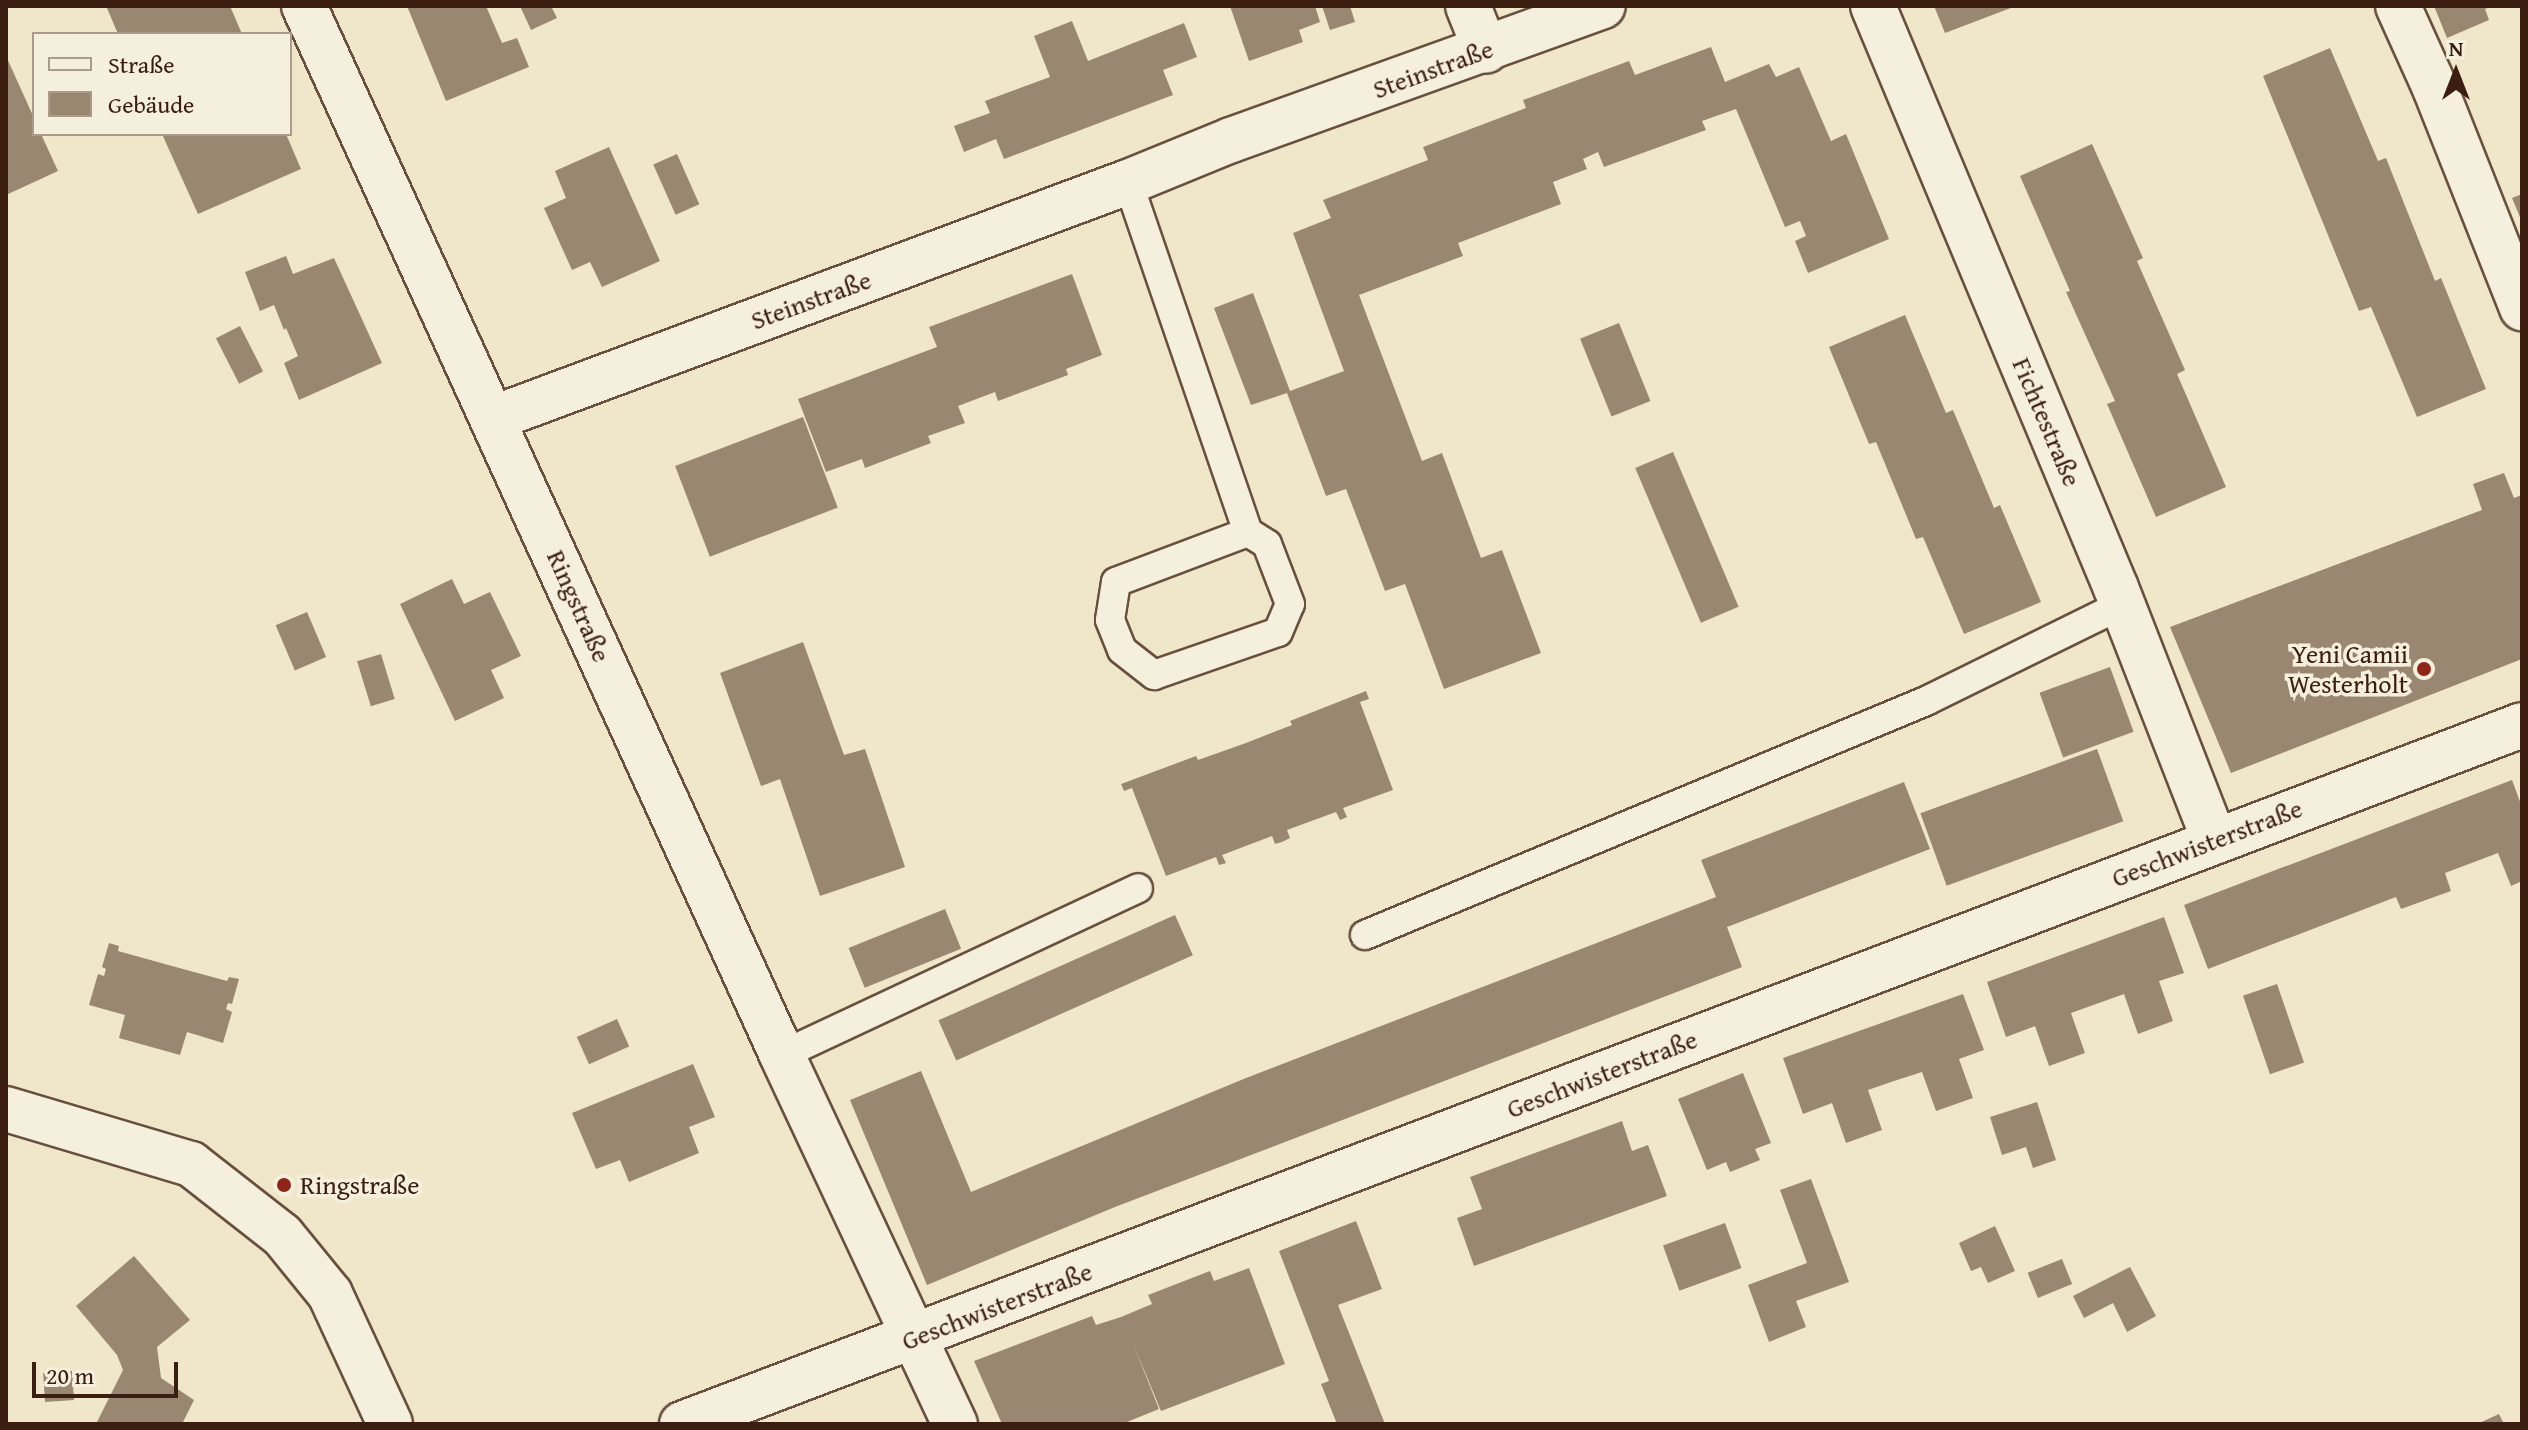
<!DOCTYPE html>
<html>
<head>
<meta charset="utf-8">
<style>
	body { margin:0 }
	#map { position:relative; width:2528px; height:1430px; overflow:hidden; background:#f0e7ca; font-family:"Gentium Book Plus",serif }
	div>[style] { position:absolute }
	.building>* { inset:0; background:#9a8771; transform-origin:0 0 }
	.roads { filter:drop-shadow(2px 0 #69503e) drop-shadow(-2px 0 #69503e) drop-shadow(0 2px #69503e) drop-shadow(0 -2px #69503e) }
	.lane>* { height:28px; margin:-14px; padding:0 14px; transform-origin:14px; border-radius:14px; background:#f5efdd }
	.street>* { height:44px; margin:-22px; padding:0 22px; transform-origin:22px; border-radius:22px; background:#f5efdd }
	.dots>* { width:22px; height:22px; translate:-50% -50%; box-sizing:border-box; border:4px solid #f5efdd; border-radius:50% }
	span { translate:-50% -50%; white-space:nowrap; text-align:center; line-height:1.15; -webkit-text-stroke:7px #f5efdd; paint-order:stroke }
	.street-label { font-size:26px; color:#3c1e10 }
	.poi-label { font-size:26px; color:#3c1e10 }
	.right { translate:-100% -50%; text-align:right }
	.left { translate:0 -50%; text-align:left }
	.frame { position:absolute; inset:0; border:8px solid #3c1e10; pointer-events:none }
	.legend { position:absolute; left:32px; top:32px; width:260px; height:104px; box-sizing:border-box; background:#f5efdd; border:2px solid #ab9b8b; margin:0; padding:10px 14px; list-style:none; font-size:24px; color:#3c1e10 }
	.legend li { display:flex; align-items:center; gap:16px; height:40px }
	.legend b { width:40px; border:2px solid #ab9b8b }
	.north { position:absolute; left:2416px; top:32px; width:80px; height:80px; -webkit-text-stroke:6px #f5efdd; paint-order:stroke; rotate:0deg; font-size:22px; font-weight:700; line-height:32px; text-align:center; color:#3c1e10 }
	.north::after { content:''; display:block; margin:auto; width:28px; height:36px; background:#3c1e10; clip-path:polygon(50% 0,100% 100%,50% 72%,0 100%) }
	.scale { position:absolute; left:32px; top:1362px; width:146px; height:36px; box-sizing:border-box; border:4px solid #3c1e10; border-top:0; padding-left:10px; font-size:24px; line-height:28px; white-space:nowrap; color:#3c1e10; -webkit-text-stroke:6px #f5efdd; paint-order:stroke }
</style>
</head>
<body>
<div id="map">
	<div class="building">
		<div style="clip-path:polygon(113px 6px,230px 6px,242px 34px,118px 34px,107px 8px)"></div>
		<div style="clip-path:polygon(407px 6px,486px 6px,502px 43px,517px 38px,529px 67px,446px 101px)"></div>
		<div style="clip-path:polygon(520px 6px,551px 6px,557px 18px,531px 30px)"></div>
		<div style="clip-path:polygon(1230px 6px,1315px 6px,1320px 22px,1299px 30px,1303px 42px,1249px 61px)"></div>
		<div style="clip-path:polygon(1322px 6px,1350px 6px,1355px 22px,1330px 30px)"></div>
		<div style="clip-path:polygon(1934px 6px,2016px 6px,1945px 33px)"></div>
		<div style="clip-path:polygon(2434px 6px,2493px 6px,2485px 9px,2489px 20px,2447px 38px)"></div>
		<div style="clip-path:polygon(1072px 21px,1088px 61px,1184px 23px,1197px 57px,1163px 70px,1173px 95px,1004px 159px,996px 139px,964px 152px,954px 126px,990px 113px,985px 101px,1050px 77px,1034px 36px)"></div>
		<div style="clip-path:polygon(1711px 47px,1725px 82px,1769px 64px,1776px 77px,1799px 67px,1831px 141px,1846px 134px,1889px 239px,1808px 273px,1795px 241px,1806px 236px,1800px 221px,1785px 227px,1736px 109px,1702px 121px,1706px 130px,1604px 167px,1598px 152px,1583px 159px,1587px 169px,1553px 182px,1561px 204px,1458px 243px,1463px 256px,1359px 295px,1422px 461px,1442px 453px,1481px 558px,1502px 550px,1541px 653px,1444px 689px,1405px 584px,1385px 591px,1346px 489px,1326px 496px,1287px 393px,1251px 405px,1214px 308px,1253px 293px,1290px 391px,1344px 371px,1293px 233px,1331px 218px,1323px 200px,1428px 160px,1423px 147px,1526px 108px,1523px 100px,1629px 61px,1635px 75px)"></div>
		<div style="clip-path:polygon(2330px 48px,2378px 161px,2386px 158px,2435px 281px,2441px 278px,2486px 389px,2417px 417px,2371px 307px,2359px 311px,2263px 76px)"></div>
		<div style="clip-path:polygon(6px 56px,34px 118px,34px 134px,41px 134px,58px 171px,6px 195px)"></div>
		<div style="clip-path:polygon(162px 134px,286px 134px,301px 169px,198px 214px)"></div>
		<div style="clip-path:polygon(2092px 144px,2143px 258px,2137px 261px,2185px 370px,2177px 374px,2226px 487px,2156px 517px,2107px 404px,2115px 401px,2066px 292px,2070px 291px,2020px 176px)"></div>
		<div style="clip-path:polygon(609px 147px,660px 261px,602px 287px,590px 262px,572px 270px,544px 208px,566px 198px,555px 171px)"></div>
		<div style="left:677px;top:154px;width:55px;height:26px;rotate:66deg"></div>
		<div style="clip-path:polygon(2522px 194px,2522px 222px,2512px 198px)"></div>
		<div style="clip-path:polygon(286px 256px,293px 274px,334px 258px,382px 363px,299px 400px,284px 363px,298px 356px,286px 328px,284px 330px,274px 305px,260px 311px,245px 272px)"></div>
		<div style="clip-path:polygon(1072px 274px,1102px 355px,1066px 369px,1068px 375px,998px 401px,995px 392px,958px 406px,965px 423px,928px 436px,931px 443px,865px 468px,862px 459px,826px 472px,798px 399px,937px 347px,929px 327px)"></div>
		<div style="clip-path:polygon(1905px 315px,1946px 413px,1953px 410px,1994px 508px,2000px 505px,2041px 602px,1964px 634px,1923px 537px,1916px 539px,1876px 442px,1869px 444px,1829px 347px)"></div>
		<div style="left:1619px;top:323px;width:84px;height:42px;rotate:68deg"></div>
		<div style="left:240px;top:326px;width:51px;height:27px;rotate:63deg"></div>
		<div style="left:803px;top:417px;width:97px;height:137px;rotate:69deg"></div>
		<div style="left:1673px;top:452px;width:168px;height:41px;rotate:67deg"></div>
		<div style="clip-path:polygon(2504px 473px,2514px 498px,2522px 495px,2522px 659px,2231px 773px,2170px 627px,2482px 510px,2473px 484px)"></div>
		<div style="clip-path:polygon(452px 579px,464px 604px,490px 592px,521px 656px,491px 670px,504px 698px,455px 721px,400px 604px)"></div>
		<div style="left:307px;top:612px;width:49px;height:34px;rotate:67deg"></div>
		<div style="clip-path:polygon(803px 642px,844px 755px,865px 749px,905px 867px,820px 896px,780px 779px,761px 786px,720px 673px)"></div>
		<div style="left:381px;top:654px;width:47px;height:25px;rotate:73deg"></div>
		<div style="left:2110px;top:667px;width:69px;height:75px;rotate:70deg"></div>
		<div style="clip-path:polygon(1366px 691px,1369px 699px,1360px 702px,1393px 790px,1343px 808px,1347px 817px,1340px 820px,1336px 812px,1287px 830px,1290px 838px,1282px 842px,1275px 844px,1272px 836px,1222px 855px,1226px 863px,1219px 865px,1216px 857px,1166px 876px,1132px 788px,1124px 791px,1121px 784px,1196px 756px,1198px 760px,1246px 743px,1292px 725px,1290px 721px)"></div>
		<div style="left:2097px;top:749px;width:77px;height:188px;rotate:70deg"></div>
		<div style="clip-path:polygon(2512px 780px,2522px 807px,2522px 881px,2511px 886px,2498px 853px,2445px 873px,2451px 891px,2401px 909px,2396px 897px,2208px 969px,2184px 905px)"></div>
		<div style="clip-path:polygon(1904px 782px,1930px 849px,1727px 927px,1742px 967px,1115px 1207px,927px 1285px,850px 1100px,921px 1071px,971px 1192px,1246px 1078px,1716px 897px,1701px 860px)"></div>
		<div style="left:945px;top:909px;width:43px;height:104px;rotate:68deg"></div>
		<div style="left:1175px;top:915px;width:44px;height:259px;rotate:66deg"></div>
		<div style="clip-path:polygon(2164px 917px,2184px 973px,2159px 981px,2173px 1021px,2138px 1034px,2124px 994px,2071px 1013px,2085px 1053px,2049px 1066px,2035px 1026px,2006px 1037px,1987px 982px)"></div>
		<div style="clip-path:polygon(109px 943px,119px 946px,118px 951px,172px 966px,227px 981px,229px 977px,239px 979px,232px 1004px,228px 1003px,226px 1009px,232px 1012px,223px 1043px,187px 1032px,180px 1055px,119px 1038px,125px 1015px,89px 1005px,98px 974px,104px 976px,106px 969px,102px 967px)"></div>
		<div style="left:2277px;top:984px;width:83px;height:36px;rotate:71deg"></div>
		<div style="clip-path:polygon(1963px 994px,1984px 1050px,1959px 1059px,1973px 1098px,1936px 1111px,1922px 1072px,1894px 1081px,1868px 1090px,1882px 1130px,1846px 1143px,1832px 1103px,1803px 1114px,1783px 1058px)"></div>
		<div style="left:617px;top:1019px;width:30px;height:44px;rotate:66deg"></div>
		<div style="clip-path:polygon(693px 1064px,715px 1117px,689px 1127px,699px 1153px,629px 1182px,620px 1160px,596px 1169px,572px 1113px)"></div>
		<div style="clip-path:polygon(1743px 1073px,1771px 1143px,1755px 1149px,1760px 1160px,1730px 1172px,1726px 1162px,1707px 1170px,1678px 1099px)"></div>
		<div style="clip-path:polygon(2037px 1102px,2056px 1160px,2033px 1168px,2026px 1147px,2002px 1155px,1990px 1117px)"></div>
		<div style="clip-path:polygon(1622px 1121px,1632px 1151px,1648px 1145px,1667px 1196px,1474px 1266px,1457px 1218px,1482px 1209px,1470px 1177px)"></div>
		<div style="clip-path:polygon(1811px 1179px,1849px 1282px,1796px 1301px,1806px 1327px,1769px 1342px,1748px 1285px,1807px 1263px,1780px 1190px)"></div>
		<div style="clip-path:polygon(1356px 1221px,1382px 1289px,1338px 1305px,1385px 1424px,1337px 1424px,1321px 1384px,1329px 1381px,1279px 1251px)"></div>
		<div style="left:1725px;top:1223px;width:48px;height:66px;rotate:70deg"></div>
		<div style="clip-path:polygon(1995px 1226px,2015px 1271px,1988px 1283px,1981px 1267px,1971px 1271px,1959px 1243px)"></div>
		<div style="clip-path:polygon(134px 1256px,190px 1320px,157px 1347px,161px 1378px,194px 1400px,182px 1424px,96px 1424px,123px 1370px,117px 1355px,76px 1306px)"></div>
		<div style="left:2062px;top:1259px;width:27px;height:37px;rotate:68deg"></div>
		<div style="clip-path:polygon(2130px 1267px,2156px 1316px,2127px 1332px,2113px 1303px,2084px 1318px,2073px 1296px)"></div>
		<div style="clip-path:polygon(1249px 1268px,1285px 1364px,1161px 1411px,1132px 1341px,1159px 1409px,1122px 1424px,1002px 1424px,974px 1361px,1092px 1316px,1096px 1325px,1121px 1317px,1152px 1304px,1148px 1295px,1210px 1271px,1214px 1281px)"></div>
		<div style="left:72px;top:1371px;width:29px;height:29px;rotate:86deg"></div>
		<div style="clip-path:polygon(2499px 1414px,2504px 1424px,2477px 1424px)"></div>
	</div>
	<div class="roads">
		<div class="lane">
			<div style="left:1128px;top:182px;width:370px;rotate:71.1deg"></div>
			<div style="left:1248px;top:532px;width:141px;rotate:159.3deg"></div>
			<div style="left:1116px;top:582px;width:38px;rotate:99deg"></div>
			<div style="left:1110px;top:620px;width:32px;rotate:68deg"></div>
			<div style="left:1122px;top:650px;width:41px;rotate:38deg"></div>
			<div style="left:1154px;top:675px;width:131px;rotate:-19.1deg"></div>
			<div style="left:1278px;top:632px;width:30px;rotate:-67deg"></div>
			<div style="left:1290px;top:604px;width:64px;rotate:-111deg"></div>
			<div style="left:1267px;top:544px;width:22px;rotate:-148deg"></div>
			<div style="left:1365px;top:935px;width:608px;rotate:-22.64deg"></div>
			<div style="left:1926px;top:701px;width:220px;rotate:-26.2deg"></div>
			<div style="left:782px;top:1055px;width:393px;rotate:-25.1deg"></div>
		</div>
		<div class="street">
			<div style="left:304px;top:6px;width:1153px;rotate:65.5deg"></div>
			<div style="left:782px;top:1055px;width:408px;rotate:64.9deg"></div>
			<div style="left:1468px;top:6px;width:48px;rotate:68.2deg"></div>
			<div style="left:1873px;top:6px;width:631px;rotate:67.34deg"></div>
			<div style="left:2116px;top:588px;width:270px;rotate:68.7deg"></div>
			<div style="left:2398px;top:6px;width:90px;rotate:65.7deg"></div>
			<div style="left:2435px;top:88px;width:237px;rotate:68.4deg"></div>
			<div style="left:494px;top:418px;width:676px;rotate:-20.42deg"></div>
			<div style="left:1128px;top:182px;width:111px;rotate:-22.2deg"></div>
			<div style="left:1231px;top:140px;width:395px;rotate:-19.8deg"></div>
			<div style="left:6px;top:1109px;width:193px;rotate:16.6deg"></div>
			<div style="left:191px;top:1164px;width:115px;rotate:38deg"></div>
			<div style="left:282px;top:1235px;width:76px;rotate:50.9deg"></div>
			<div style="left:330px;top:1294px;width:143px;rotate:65.2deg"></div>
			<div style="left:682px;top:1424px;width:1968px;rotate:-20.8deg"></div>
		</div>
	</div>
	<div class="dots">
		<div style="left:2424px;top:669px;background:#8f2418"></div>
		<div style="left:284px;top:1185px;background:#8f2418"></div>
	</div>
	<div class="street-label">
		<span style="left:1433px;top:69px;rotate:-20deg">Steinstraße</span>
		<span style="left:811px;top:300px;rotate:-20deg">Steinstraße</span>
		<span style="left:2047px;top:422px;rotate:67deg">Fichtestraße</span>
		<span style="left:579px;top:606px;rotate:66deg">Ringstraße</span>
		<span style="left:2207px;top:843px;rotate:-21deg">Geschwisterstraße</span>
		<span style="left:1602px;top:1074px;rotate:-21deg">Geschwisterstraße</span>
		<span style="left:997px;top:1306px;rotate:-21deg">Geschwisterstraße</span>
	</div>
	<div class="poi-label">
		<span class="right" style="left:2408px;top:669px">Yeni Camii<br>Westerholt</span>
		<span class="left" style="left:300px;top:1185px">Ringstraße</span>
	</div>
	<div class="frame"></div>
	<ul class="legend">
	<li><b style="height:10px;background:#f5efdd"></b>Straße</li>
	<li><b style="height:22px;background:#9a8771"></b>Gebäude</li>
	</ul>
	<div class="north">N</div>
	<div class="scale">20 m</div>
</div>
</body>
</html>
